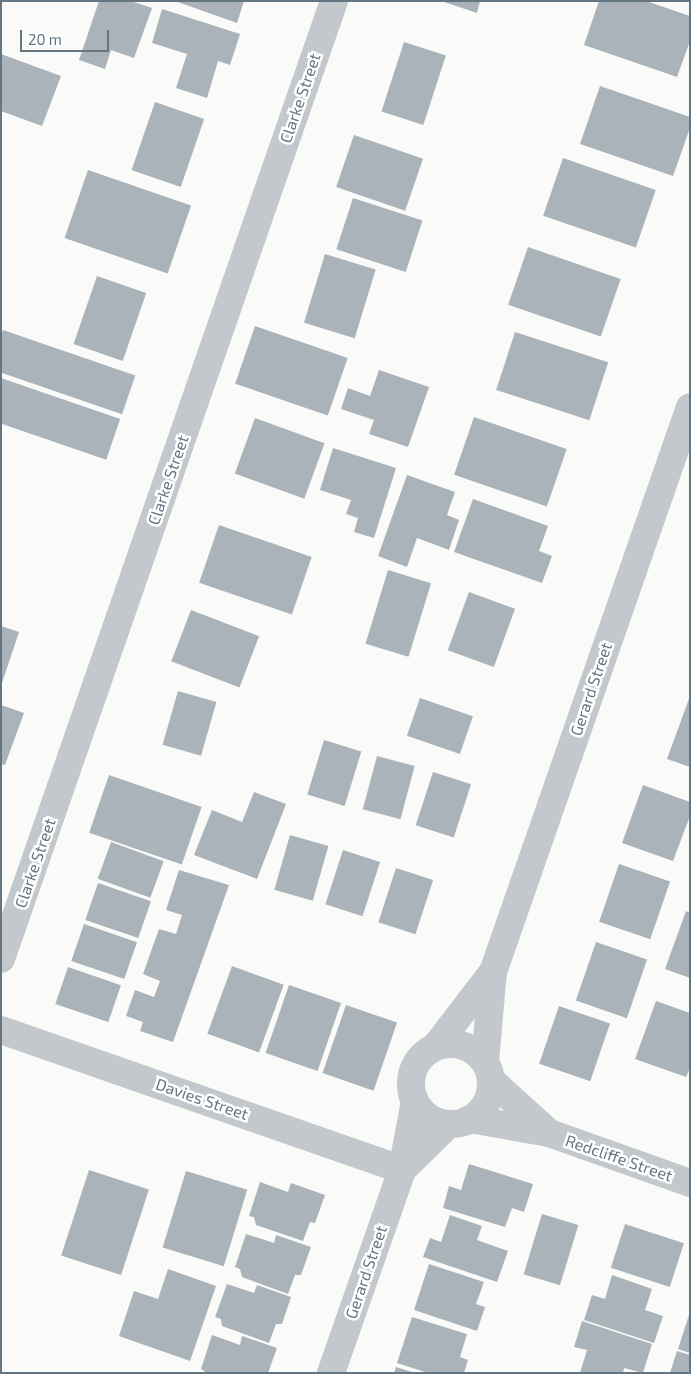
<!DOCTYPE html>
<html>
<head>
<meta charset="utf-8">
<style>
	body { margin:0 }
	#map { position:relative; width:691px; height:1374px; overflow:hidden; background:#fafaf8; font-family:"Exo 2",sans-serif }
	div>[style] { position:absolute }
	.building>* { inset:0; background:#aab3b9; transform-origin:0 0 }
	.minor>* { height:28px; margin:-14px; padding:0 14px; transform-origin:14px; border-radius:14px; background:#c3c8cc }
	.minor>.ring { margin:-14px; padding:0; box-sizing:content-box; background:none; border:28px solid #c3c8cc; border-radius:50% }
	span { translate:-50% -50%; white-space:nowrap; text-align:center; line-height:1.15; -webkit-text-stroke:5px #fff; paint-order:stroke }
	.street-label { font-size:16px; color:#657683 }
	.frame { position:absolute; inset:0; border:2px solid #657683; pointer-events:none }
	.scale { position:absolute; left:20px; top:30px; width:89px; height:22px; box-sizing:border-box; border:2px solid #657683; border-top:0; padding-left:6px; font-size:15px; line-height:18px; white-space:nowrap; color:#657683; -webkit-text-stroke:4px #fff; paint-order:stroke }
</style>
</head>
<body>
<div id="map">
	<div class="building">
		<div style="clip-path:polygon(99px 1px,131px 1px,152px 8px,134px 58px,111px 50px,105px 69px,79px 60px)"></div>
		<div style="clip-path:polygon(175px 1px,244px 1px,237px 23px)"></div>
		<div style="clip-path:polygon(441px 1px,480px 1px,477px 13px)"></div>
		<div style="clip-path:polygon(599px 1px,646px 1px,690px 16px,690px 41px,677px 77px,584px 45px)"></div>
		<div style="clip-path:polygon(162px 9px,240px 34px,230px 65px,218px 61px,207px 98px,176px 88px,187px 54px,152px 43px)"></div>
		<div style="left:404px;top:42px;width:44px;height:73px;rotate:18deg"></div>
		<div style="clip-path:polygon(1px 54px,61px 76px,42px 126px,1px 111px)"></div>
		<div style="clip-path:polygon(600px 86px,690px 117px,690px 128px,673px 176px,580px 144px)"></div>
		<div style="left:155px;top:102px;width:52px;height:72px;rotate:19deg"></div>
		<div style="left:354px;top:135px;width:73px;height:55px;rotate:19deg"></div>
		<div style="left:563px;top:158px;width:98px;height:61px;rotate:19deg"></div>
		<div style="left:88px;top:170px;width:109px;height:72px;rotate:19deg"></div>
		<div style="left:353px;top:198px;width:73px;height:54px;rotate:18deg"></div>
		<div style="left:528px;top:247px;width:98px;height:61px;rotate:19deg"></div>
		<div style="left:325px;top:254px;width:53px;height:72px;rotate:17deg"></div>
		<div style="left:97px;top:276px;width:52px;height:72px;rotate:19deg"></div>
		<div style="left:255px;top:326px;width:98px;height:61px;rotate:19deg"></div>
		<div style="left:3px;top:330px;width:140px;height:41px;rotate:19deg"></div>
		<div style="left:515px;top:332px;width:98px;height:61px;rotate:18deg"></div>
		<div style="clip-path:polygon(379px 370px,429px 387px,408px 447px,369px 434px,374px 420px,341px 409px,348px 388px,370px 396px)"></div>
		<div style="left:1px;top:378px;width:126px;height:43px;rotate:19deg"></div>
		<div style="left:474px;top:417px;width:98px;height:61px;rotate:19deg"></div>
		<div style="left:255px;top:418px;width:74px;height:59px;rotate:20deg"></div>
		<div style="clip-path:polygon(333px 448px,396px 468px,374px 538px,354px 532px,358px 518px,346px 514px,351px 500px,320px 490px)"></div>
		<div style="clip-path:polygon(407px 475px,455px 492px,447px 515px,459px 520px,449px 550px,417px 538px,407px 567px,378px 556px)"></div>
		<div style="clip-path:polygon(473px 499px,548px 526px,539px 551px,552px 556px,542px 583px,454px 552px)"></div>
		<div style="left:219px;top:525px;width:98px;height:61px;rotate:19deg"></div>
		<div style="left:388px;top:570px;width:45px;height:77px;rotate:17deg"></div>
		<div style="left:469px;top:592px;width:49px;height:62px;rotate:20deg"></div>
		<div style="left:191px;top:610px;width:73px;height:55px;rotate:21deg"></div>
		<div style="clip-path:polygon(1px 626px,19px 632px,2px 683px,1px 683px)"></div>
		<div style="left:178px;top:691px;width:40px;height:56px;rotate:16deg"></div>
		<div style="clip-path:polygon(690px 696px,690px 767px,667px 759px)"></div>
		<div style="left:420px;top:698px;width:56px;height:40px;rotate:19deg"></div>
		<div style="clip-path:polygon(1px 705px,24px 713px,5px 765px,1px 764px)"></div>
		<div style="left:324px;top:740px;width:39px;height:57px;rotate:17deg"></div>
		<div style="left:377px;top:756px;width:39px;height:55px;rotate:15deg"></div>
		<div style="left:433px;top:772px;width:40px;height:56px;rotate:18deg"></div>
		<div style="left:109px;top:775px;width:98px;height:61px;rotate:19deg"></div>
		<div style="clip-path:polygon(643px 785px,690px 802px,690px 816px,673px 861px,622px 843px)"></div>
		<div style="clip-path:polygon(254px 792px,286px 804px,257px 879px,194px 855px,212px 810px,242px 822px)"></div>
		<div style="left:290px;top:835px;width:40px;height:57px;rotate:16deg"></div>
		<div style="left:111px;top:842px;width:56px;height:39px;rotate:20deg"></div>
		<div style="left:343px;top:850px;width:39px;height:57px;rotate:18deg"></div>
		<div style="left:619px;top:864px;width:54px;height:61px;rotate:19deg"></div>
		<div style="left:396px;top:868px;width:39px;height:57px;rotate:18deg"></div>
		<div style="clip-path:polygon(179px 870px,229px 885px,173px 1042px,140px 1031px,143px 1022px,126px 1016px,135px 990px,154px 997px,160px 981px,143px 974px,159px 929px,176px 934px,182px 915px,166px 910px)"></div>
		<div style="left:98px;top:883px;width:56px;height:39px;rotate:19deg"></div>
		<div style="clip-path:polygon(686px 911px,690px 913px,690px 978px,665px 969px)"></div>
		<div style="left:84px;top:924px;width:56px;height:39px;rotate:19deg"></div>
		<div style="left:596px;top:942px;width:54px;height:62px;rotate:19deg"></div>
		<div style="left:232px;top:966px;width:55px;height:72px;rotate:20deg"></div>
		<div style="left:68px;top:967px;width:56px;height:39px;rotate:19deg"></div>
		<div style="left:289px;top:985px;width:55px;height:72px;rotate:19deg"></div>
		<div style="clip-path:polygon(656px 1001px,690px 1013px,690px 1068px,686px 1077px,635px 1059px)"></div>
		<div style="left:346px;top:1005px;width:54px;height:72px;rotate:19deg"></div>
		<div style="left:559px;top:1006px;width:54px;height:61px;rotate:19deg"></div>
		<div style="clip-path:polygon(469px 1164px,533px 1184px,524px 1212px,512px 1208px,505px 1227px,443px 1208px,449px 1186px,461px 1190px)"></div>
		<div style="left:89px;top:1170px;width:63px;height:90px;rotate:18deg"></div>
		<div style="left:186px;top:1171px;width:64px;height:80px;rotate:17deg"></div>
		<div style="clip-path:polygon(260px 1182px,288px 1192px,291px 1183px,325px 1195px,315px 1223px,310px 1222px,303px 1241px,256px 1225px,254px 1217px,249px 1216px)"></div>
		<div style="left:542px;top:1214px;width:38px;height:63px;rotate:17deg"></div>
		<div style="clip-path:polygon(450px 1215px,482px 1226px,477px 1240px,508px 1251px,497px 1282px,423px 1257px,430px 1238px,441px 1242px)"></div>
		<div style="left:625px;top:1224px;width:62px;height:46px;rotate:18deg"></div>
		<div style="clip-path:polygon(246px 1234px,274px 1243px,276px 1235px,311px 1247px,301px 1275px,295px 1275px,288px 1294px,242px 1277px,240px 1269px,235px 1267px)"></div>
		<div style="clip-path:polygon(429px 1264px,484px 1282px,476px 1304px,485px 1307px,477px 1331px,414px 1310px)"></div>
		<div style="clip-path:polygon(168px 1269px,216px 1286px,190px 1361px,119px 1336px,134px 1291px,158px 1299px)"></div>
		<div style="clip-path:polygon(612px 1275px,652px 1289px,645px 1310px,663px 1316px,654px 1343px,584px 1320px,592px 1295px,605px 1299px)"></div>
		<div style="clip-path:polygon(227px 1284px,254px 1293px,257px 1285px,291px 1297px,282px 1324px,276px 1324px,269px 1343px,222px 1326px,221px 1319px,215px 1317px)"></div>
		<div style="clip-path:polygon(689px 1315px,690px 1315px,690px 1353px,678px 1349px)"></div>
		<div style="clip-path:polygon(412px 1317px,467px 1334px,460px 1357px,468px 1360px,464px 1373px,428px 1373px,397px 1363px)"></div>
		<div style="clip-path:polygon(582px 1321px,652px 1344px,643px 1373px,624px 1368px,623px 1373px,580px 1373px,587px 1350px,574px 1347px)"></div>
		<div style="clip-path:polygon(212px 1335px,240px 1345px,242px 1336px,277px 1348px,268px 1373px,207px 1373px,201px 1369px)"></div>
		<div style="clip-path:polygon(677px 1351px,690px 1355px,690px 1373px,670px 1373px)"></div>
		<div style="clip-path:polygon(396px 1367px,412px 1372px,412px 1373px,394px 1373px)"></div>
	</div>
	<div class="minor">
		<div style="left:1px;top:959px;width:1014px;rotate:-70.83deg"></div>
		<div style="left:1px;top:1030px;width:425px;rotate:19.2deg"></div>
		<div class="ring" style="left:411px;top:1044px;width:52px;height:52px"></div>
		<div style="left:436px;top:1046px;width:92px;rotate:-52.5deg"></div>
		<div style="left:485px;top:1061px;width:89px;rotate:-84.9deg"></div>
		<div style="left:493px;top:972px;width:598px;rotate:-70.78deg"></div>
		<div style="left:492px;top:1081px;width:76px;rotate:42.3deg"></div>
		<div style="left:470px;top:1119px;width:80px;rotate:10deg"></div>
		<div style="left:549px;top:1133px;width:150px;rotate:19.5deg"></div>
		<div style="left:402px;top:1170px;width:66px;rotate:-44.4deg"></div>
		<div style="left:331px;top:1373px;width:215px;rotate:-70.7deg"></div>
		<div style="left:402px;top:1170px;width:70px;rotate:-79.3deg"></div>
	</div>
	<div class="street-label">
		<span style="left:300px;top:98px;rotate:-71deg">Clarke Street</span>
		<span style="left:168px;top:480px;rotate:-71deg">Clarke Street</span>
		<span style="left:591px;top:689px;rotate:-71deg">Gerard Street</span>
		<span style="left:35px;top:863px;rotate:-71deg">Clarke Street</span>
		<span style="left:202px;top:1099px;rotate:19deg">Davies Street</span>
		<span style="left:619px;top:1158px;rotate:19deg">Redcliffe Street</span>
		<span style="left:366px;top:1272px;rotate:-71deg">Gerard Street</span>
	</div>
	<div class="frame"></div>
	<div class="scale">20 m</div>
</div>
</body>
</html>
